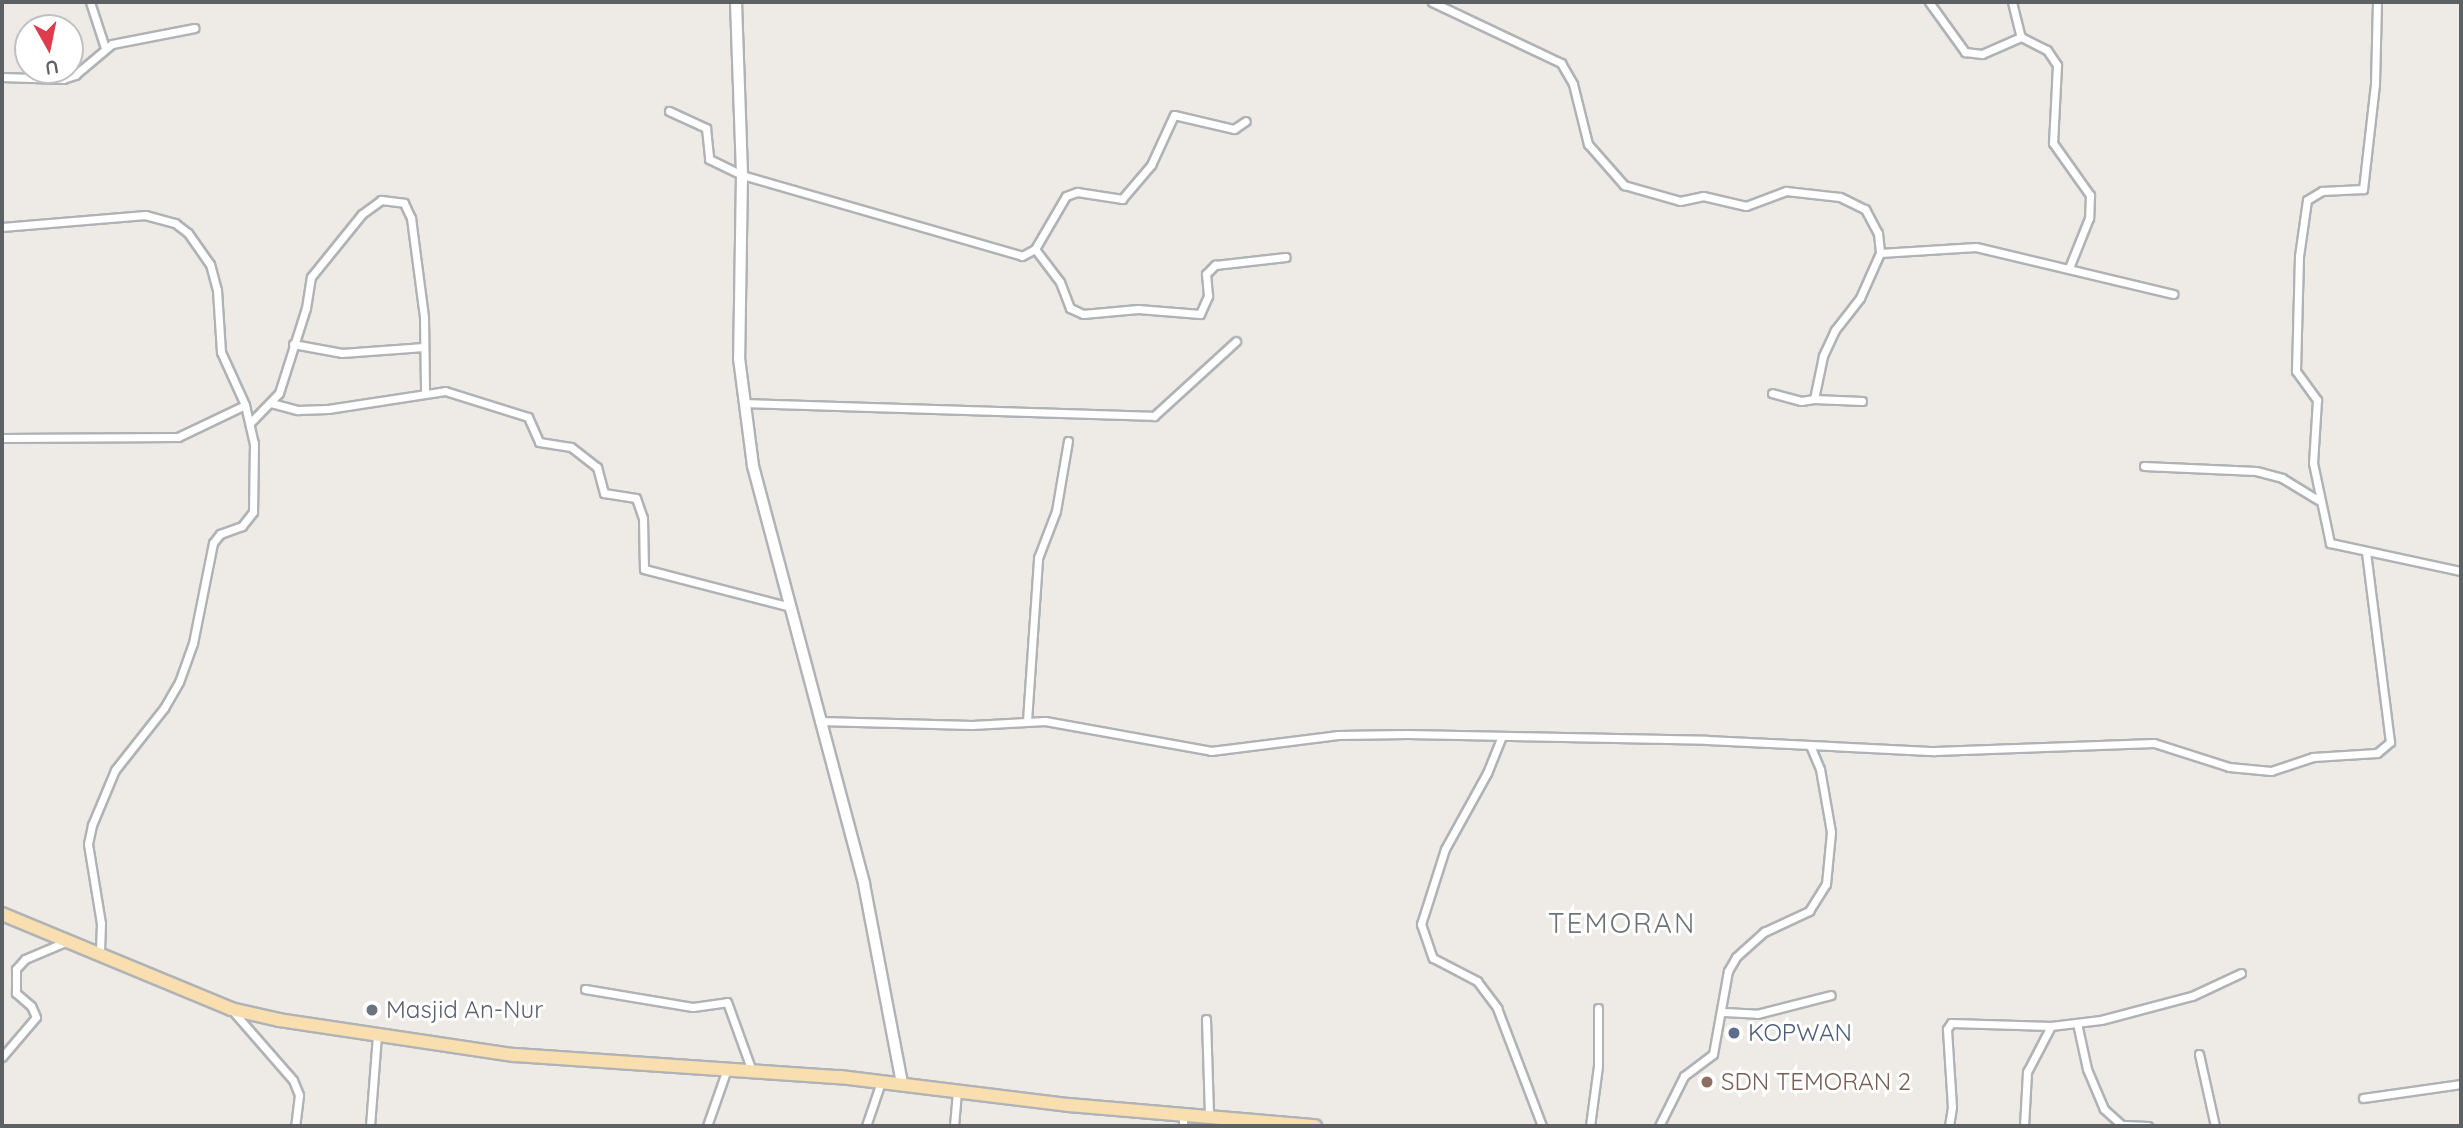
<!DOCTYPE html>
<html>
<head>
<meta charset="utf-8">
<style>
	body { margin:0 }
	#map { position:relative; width:2463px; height:1128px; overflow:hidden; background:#eeeae5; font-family:Quicksand,sans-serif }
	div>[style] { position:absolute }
	.roads { filter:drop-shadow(2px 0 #b0b3b6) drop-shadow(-2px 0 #b0b3b6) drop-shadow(0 2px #b0b3b6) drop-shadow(0 -2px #b0b3b6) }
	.minor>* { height:7px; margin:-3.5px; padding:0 3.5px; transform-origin:3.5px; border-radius:3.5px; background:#fff }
	.tertiary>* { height:10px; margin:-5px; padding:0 5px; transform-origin:5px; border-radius:5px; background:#fff }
	.primary>* { height:12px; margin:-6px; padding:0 6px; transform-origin:6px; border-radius:6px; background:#f9dfaf }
	.dots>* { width:19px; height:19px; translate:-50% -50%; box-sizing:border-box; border:4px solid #fff; border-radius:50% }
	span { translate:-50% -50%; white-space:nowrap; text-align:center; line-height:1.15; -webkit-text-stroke:6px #fff; paint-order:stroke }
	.worship-label { font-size:24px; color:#5b616d }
	.left { translate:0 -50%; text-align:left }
	.service-label { font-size:24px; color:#4e5e75 }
	.education-label { font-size:24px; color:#785e54 }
	.quarter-label { font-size:28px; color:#6e7476; letter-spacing:2px }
	.frame { position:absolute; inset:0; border:4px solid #5d6164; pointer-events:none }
	.north { position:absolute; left:14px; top:14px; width:70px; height:70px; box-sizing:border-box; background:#fff; border:2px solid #bec0c1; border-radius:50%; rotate:171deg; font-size:19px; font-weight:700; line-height:28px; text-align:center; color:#5d6164 }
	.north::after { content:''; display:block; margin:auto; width:24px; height:32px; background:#dd3c4e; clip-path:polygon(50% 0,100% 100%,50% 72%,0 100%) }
</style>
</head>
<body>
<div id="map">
	<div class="roads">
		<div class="minor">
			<div style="left:90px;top:2px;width:48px;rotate:71.9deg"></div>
			<div style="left:1432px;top:2px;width:143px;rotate:25.3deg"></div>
			<div style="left:1561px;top:63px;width:24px;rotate:60deg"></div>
			<div style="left:1573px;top:84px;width:62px;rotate:76deg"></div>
			<div style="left:1588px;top:144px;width:55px;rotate:48.7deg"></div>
			<div style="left:1624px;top:185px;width:58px;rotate:15.9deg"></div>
			<div style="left:1680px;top:201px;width:24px;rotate:-12deg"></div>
			<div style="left:1703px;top:196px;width:44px;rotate:13.1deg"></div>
			<div style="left:1746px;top:206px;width:43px;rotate:-20.6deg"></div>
			<div style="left:1786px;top:191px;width:54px;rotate:6.3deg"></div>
			<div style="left:1840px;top:197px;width:28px;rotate:26deg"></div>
			<div style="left:1865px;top:209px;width:27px;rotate:62deg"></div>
			<div style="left:1878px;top:233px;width:20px;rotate:84deg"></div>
			<div style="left:1880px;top:253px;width:49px;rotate:114deg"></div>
			<div style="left:1860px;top:298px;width:41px;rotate:128deg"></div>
			<div style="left:1835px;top:330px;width:29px;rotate:115deg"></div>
			<div style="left:1823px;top:356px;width:44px;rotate:101.8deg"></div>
			<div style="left:1814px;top:399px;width:13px;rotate:171deg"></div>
			<div style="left:1801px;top:401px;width:30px;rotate:-165deg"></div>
			<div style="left:1929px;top:2px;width:62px;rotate:54.2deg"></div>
			<div style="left:1965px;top:52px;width:17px;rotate:7deg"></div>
			<div style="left:1982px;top:54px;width:43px;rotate:-23.6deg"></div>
			<div style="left:2012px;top:2px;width:36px;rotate:76deg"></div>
			<div style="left:2021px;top:37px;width:29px;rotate:27deg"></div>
			<div style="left:2047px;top:50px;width:18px;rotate:56deg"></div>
			<div style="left:2057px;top:65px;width:78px;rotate:92.9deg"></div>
			<div style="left:2053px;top:143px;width:64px;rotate:54.6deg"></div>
			<div style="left:2090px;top:195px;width:23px;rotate:92deg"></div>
			<div style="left:2089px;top:218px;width:54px;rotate:111.8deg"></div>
			<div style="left:2377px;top:2px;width:82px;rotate:91.4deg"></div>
			<div style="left:2375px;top:84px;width:106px;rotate:96.5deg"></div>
			<div style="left:2363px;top:189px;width:41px;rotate:177.2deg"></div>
			<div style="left:2322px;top:191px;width:17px;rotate:149deg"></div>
			<div style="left:2307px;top:200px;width:57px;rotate:98.1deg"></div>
			<div style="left:2299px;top:256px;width:115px;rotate:91.5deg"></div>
			<div style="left:2296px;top:371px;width:36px;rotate:54deg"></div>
			<div style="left:2317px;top:400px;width:63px;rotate:93.6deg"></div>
			<div style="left:2313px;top:463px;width:82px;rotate:78deg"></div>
			<div style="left:2330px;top:543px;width:134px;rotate:12.1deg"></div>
			<div style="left:2px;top:77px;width:61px;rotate:1.9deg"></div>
			<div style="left:63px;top:79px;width:13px;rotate:-18deg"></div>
			<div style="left:75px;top:75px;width:48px;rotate:-40deg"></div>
			<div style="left:112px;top:44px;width:84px;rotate:-11deg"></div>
			<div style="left:669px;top:111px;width:41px;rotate:24.7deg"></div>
			<div style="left:706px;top:128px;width:31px;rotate:84deg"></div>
			<div style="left:709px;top:159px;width:37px;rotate:26deg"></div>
			<div style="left:742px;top:175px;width:291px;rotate:16.1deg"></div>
			<div style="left:1022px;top:256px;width:15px;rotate:-28deg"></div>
			<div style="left:1035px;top:249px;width:61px;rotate:-59.7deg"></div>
			<div style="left:1066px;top:196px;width:12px;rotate:-20deg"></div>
			<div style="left:1077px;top:192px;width:46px;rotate:8.8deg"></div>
			<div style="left:1122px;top:199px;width:45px;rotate:-49.5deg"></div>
			<div style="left:1151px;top:165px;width:55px;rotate:-65.3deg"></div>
			<div style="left:1174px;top:115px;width:62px;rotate:13.1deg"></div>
			<div style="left:1234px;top:129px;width:14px;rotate:-34deg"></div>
			<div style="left:2px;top:227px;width:144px;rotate:-4.8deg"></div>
			<div style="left:145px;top:215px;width:31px;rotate:15deg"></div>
			<div style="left:175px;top:223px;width:16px;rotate:38deg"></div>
			<div style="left:188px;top:233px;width:38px;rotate:55deg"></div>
			<div style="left:210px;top:264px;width:27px;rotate:75deg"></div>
			<div style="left:217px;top:290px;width:62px;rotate:86.3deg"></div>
			<div style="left:221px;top:352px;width:58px;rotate:65.6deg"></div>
			<div style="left:245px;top:405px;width:39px;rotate:77deg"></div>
			<div style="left:254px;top:443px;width:69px;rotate:90.8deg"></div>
			<div style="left:253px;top:512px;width:18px;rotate:128deg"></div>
			<div style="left:242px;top:526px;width:23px;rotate:160deg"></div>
			<div style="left:220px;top:534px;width:11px;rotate:128deg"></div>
			<div style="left:213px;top:543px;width:102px;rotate:101.3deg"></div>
			<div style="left:193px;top:643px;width:41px;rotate:109.7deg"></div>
			<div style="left:179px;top:682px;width:30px;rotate:120deg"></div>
			<div style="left:164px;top:708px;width:79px;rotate:128.3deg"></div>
			<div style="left:115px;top:770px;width:60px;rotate:112.7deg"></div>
			<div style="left:92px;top:825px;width:19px;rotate:102deg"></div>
			<div style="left:88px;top:844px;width:80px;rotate:80.7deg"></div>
			<div style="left:101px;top:923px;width:31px;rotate:92deg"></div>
			<div style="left:1035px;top:249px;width:41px;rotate:52.9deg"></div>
			<div style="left:1060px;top:282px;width:28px;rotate:69deg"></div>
			<div style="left:1070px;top:308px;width:14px;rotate:25deg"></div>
			<div style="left:1083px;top:314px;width:55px;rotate:-5.2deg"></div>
			<div style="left:1138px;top:309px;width:62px;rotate:4.6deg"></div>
			<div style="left:1200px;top:314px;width:20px;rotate:-66deg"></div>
			<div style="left:1208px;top:296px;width:22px;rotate:-95deg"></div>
			<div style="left:1206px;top:274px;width:13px;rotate:-45deg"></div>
			<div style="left:1215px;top:265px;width:71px;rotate:-6.4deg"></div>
			<div style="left:1880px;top:253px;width:96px;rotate:-3.6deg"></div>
			<div style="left:1976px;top:247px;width:203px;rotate:13.4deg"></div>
			<div style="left:293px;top:344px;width:50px;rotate:10.4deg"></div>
			<div style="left:342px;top:353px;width:82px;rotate:-4.2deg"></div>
			<div style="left:1814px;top:399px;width:48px;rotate:2.4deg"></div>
			<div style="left:271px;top:403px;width:28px;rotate:15deg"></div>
			<div style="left:298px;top:410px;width:30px;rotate:-2deg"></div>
			<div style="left:328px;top:409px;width:118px;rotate:-8.7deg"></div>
			<div style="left:445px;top:391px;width:87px;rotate:17.4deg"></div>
			<div style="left:528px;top:417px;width:27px;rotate:66deg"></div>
			<div style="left:539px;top:442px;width:32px;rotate:9deg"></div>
			<div style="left:571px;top:447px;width:33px;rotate:38deg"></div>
			<div style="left:597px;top:467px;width:27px;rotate:75deg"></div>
			<div style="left:604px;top:493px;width:32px;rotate:9deg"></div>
			<div style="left:636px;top:498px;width:21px;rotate:71deg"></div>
			<div style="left:643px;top:518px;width:51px;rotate:88.9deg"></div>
			<div style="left:644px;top:569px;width:152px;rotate:14.5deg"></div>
			<div style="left:746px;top:403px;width:408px;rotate:1.8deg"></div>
			<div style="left:1154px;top:416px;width:111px;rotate:-42.4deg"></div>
			<div style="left:251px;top:422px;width:40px;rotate:-46deg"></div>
			<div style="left:279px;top:393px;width:89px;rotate:-72.4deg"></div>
			<div style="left:306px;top:308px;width:31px;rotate:-81deg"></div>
			<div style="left:311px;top:277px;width:81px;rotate:-51deg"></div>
			<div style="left:362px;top:214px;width:24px;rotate:-36deg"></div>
			<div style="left:381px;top:200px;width:23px;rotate:7deg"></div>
			<div style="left:404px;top:203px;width:17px;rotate:65deg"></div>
			<div style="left:411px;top:218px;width:100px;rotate:82.5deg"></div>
			<div style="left:424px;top:317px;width:75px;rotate:89.2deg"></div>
			<div style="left:2px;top:438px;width:176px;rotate:-0.3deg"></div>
			<div style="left:178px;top:437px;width:74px;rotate:-25.5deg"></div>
			<div style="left:2144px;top:466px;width:112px;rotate:2.6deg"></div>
			<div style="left:2256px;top:471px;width:27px;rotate:15deg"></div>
			<div style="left:2282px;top:478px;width:42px;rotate:31.4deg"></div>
			<div style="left:819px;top:721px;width:153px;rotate:1.5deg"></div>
			<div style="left:972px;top:725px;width:73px;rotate:-3.1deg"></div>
			<div style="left:1045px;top:721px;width:169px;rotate:10.2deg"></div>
			<div style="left:1211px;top:751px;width:128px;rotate:-7.2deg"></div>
			<div style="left:1338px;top:735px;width:69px;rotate:-0.8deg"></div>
			<div style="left:1407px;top:734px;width:300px;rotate:1.1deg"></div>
			<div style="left:1707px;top:740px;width:228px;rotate:2.8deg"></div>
			<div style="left:1935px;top:751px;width:219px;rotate:-2.1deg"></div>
			<div style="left:2154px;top:743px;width:79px;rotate:17.7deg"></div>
			<div style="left:2229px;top:767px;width:42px;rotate:5.4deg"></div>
			<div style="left:2271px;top:771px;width:44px;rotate:-18.4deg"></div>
			<div style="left:2313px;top:757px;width:64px;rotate:-3.6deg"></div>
			<div style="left:2377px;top:753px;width:17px;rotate:-40deg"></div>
			<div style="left:2390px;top:742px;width:191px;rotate:-97.2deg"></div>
			<div style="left:1027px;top:721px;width:163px;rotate:-86.1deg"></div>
			<div style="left:1038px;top:558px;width:50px;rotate:-69deg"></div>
			<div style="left:1056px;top:511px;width:71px;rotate:-80.3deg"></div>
			<div style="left:1502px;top:736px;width:40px;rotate:112deg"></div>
			<div style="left:1487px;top:773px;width:87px;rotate:118.9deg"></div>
			<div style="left:1445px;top:849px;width:79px;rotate:107.7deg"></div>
			<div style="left:1421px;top:924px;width:36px;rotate:71deg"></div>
			<div style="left:1433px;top:958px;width:50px;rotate:27.6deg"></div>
			<div style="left:1477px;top:981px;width:34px;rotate:53deg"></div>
			<div style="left:1497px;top:1008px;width:126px;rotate:69.1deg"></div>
			<div style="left:585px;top:989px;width:109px;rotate:9.5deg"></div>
			<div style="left:693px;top:1007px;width:34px;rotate:-8deg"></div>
			<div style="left:727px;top:1002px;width:73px;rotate:70.1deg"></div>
			<div style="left:231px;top:1009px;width:94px;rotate:48.9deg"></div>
			<div style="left:293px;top:1080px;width:16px;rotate:68deg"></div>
			<div style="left:299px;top:1095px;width:31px;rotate:97deg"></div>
			<div style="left:1724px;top:1012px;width:33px;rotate:3deg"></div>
			<div style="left:1757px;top:1014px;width:76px;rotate:-14.4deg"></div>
			<div style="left:1206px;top:1019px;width:98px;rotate:88.2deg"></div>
			<div style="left:2077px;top:1023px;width:47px;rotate:77.7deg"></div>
			<div style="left:2087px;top:1069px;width:43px;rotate:67deg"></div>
			<div style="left:2104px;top:1109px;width:24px;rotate:42deg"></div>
			<div style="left:2122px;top:1125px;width:26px;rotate:2deg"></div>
			<div style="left:2199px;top:1054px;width:74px;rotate:77.5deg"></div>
			<div style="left:2px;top:1057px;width:52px;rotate:-49.6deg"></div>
			<div style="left:36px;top:1017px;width:12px;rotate:-114deg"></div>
			<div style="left:31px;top:1006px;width:20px;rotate:-139deg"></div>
			<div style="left:16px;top:993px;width:24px;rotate:-90deg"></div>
			<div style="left:16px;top:969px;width:13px;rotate:-48deg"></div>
			<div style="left:25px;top:959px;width:43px;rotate:-23deg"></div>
			<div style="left:2363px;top:1098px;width:99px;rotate:-8.1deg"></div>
			<div style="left:370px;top:1126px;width:91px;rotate:-85.6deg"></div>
			<div style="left:707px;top:1126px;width:60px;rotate:-70.7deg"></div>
			<div style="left:866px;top:1126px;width:46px;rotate:-71.2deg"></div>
			<div style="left:954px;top:1126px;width:35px;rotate:-85deg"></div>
			<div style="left:1183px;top:1126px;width:11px;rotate:-90deg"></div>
			<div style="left:1590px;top:1126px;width:61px;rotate:-82.4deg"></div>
			<div style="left:1598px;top:1066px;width:58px;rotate:-90deg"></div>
			<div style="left:1659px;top:1126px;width:56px;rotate:-63.4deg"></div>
			<div style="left:1684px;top:1076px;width:36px;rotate:-37deg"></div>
			<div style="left:1713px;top:1054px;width:84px;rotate:-79.8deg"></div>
			<div style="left:1728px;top:971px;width:16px;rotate:-60deg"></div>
			<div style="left:1736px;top:957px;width:38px;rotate:-42deg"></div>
			<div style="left:1764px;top:932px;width:50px;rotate:-25deg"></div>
			<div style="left:1809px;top:911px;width:32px;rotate:-58deg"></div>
			<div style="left:1826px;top:884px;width:52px;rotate:-84.5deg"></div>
			<div style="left:1831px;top:832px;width:64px;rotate:-99.9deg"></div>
			<div style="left:1820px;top:769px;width:25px;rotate:-113deg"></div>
			<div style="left:1949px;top:1126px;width:19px;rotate:-81deg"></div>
			<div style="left:1952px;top:1107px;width:78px;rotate:-93.7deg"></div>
			<div style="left:1947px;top:1029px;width:7px;rotate:-56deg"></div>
			<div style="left:1951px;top:1023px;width:100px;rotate:1.7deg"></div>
			<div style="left:2051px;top:1026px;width:50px;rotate:-6.8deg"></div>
			<div style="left:2101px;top:1020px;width:94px;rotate:-14.8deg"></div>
			<div style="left:2192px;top:996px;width:54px;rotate:-25.1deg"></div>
			<div style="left:2024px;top:1126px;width:54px;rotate:-86.8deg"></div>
			<div style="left:2027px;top:1072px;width:52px;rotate:-62.4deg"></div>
		</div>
		<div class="tertiary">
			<div style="left:736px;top:2px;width:173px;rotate:88deg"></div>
			<div style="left:742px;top:175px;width:183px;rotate:90.9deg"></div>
			<div style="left:739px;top:358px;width:109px;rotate:82.6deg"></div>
			<div style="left:753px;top:466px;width:432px;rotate:75.1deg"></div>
			<div style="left:864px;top:884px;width:204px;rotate:79.2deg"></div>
		</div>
		<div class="primary">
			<div style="left:2px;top:914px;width:248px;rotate:22.5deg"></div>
			<div style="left:231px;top:1009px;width:49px;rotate:12.9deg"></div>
			<div style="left:279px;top:1020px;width:238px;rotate:8.5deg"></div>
			<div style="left:514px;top:1055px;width:327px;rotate:3.9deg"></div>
			<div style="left:840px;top:1077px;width:231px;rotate:7deg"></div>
			<div style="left:1069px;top:1105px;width:247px;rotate:4.9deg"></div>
		</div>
	</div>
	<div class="dots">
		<div style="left:372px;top:1010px;background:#6b7280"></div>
		<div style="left:1734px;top:1033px;background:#5c6f8a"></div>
		<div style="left:1707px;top:1082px;background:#8d6e63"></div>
	</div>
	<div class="worship-label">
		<span class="left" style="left:386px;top:1010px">Masjid An-Nur</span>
	</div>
	<div class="service-label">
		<span class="left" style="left:1748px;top:1033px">KOPWAN</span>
	</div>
	<div class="education-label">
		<span class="left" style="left:1721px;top:1082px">SDN TEMORAN 2</span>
	</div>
	<div class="quarter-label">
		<span style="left:1622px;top:923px">TEMORAN</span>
	</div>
	<div class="frame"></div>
	<div class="north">U</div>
</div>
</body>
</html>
